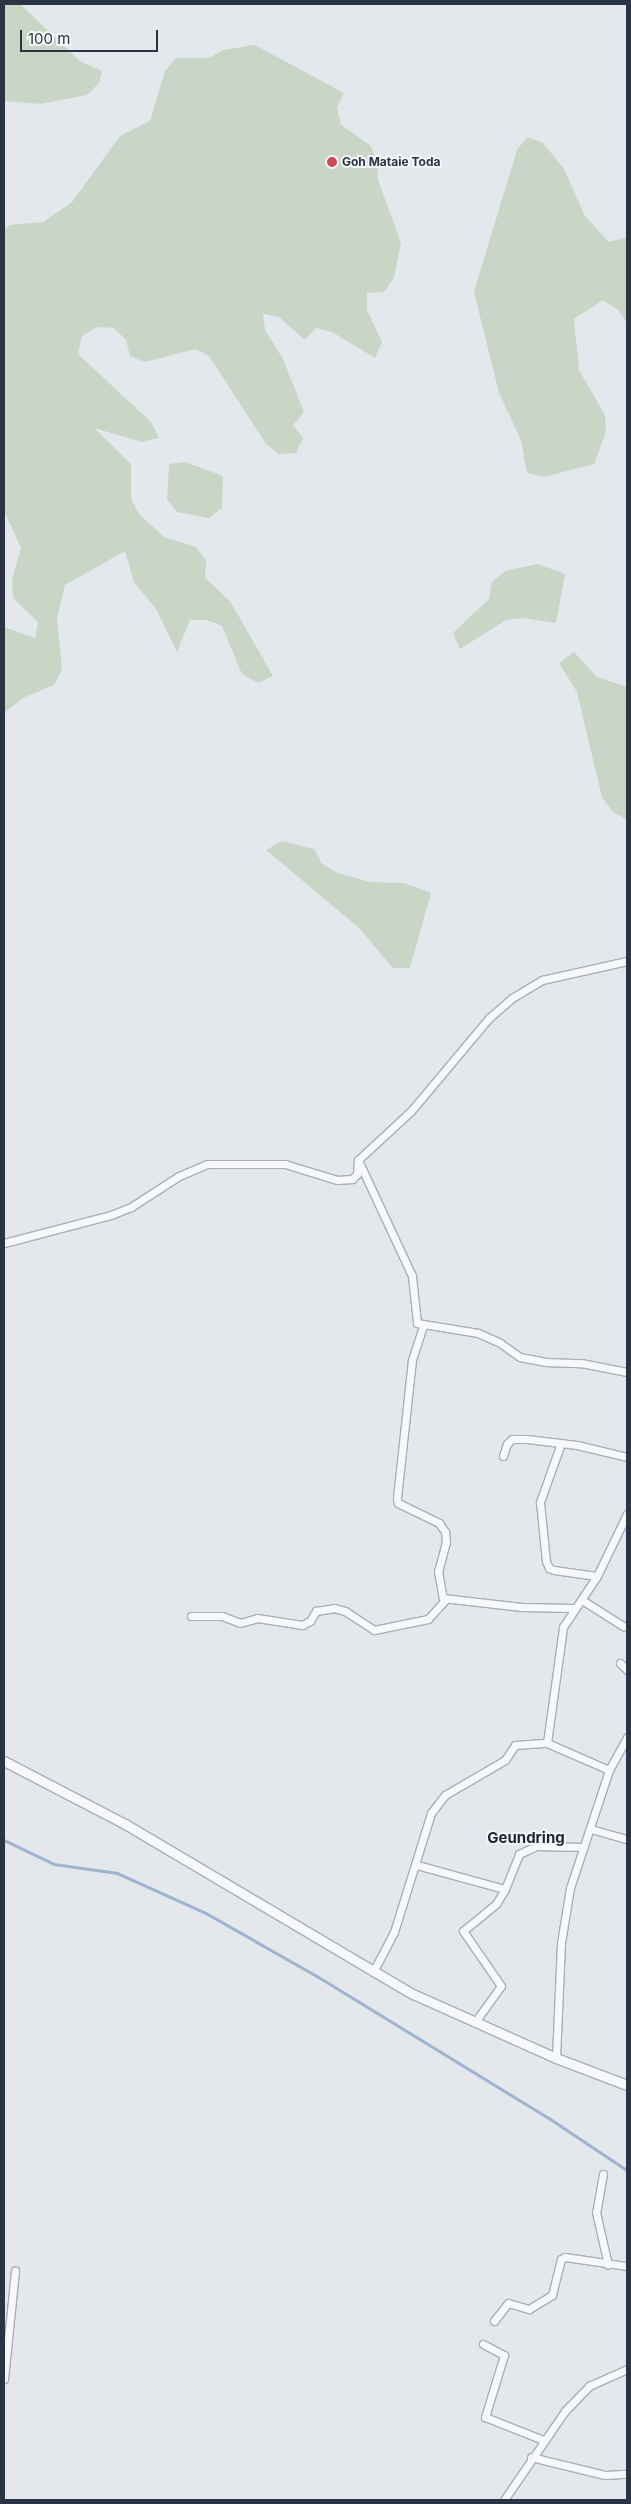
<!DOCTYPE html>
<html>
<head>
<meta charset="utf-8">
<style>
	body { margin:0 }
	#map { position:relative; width:631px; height:2504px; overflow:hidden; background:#e4e7ec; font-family:Inter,sans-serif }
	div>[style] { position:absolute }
	.green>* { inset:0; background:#c9d6c5 }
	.stream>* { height:2.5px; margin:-1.25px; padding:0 1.25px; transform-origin:1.25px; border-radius:1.25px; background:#9fb4cc }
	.roads { filter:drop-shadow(1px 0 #a9aeb7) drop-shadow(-1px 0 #a9aeb7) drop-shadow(0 1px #a9aeb7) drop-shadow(0 -1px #a9aeb7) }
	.minor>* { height:7px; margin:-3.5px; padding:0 3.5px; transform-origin:3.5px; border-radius:3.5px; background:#f7f8fa }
	.tertiary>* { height:9px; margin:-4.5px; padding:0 4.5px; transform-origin:4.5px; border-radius:4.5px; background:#f7f8fa }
	.dots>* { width:14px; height:14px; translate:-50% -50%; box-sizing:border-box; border:2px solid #f4f6f9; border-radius:50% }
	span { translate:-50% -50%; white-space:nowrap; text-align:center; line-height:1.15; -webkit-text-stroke:4px #f4f6f9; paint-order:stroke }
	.poi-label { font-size:12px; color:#2b3445; font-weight:700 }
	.left { translate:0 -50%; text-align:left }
	.quarter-label { font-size:15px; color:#1d2536; font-weight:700 }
	.frame { position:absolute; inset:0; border:5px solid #2b3445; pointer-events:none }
	.scale { position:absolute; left:20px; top:30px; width:138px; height:22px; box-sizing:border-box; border:2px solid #2b3445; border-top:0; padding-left:6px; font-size:15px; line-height:18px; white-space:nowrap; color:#2b3445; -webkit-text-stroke:4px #f4f6f9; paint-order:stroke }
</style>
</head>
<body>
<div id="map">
	<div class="green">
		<div style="clip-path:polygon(4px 4px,20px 4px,80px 61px,102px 71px,99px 83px,87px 95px,40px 104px,4px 101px)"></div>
		<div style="clip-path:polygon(255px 45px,344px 93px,337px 107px,341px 125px,370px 145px,377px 160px,378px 180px,401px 243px,394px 278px,384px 292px,367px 293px,367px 310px,382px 342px,375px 358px,332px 332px,316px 328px,305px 340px,279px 317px,263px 314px,265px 330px,283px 359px,304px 412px,293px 425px,303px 438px,296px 453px,279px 454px,266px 444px,209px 356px,195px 349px,145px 362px,130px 356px,126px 340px,114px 328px,97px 327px,82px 336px,78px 354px,151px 422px,159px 438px,142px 442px,94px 428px,131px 464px,131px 499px,139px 514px,164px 537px,196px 547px,206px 560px,205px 578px,230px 601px,273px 676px,258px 683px,242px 674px,222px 626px,207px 620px,190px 620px,177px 652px,156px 609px,134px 582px,125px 551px,65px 585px,57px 618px,62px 670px,54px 685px,23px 698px,4px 713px,4px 627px,35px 638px,38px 622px,13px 598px,12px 579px,21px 548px,4px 511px,4px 230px,10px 225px,43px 222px,72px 202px,120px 136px,150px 121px,165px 71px,176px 58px,209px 58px,223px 50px)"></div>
		<div style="clip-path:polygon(527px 137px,543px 143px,564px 169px,585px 216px,609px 242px,627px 237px,627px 323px,618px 310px,603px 300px,574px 319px,579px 370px,605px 415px,606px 432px,594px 464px,544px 477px,527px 473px,521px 440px,499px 393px,474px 292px,517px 150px)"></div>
		<div style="clip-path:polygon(185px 462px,223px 476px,222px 508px,209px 518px,177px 512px,167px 499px,169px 464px)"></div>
		<div style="clip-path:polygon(538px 564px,565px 574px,556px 623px,522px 618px,506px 620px,460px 649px,453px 633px,489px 599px,492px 582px,505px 571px)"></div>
		<div style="clip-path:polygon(574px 652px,597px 677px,627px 687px,627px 820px,612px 811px,602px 797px,577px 692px,559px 663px)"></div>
		<div style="clip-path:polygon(282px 841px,314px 849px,322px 864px,338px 873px,370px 882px,404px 883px,431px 893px,410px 968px,393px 968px,358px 927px,266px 850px)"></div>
	</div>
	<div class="stream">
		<div style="left:4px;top:1840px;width:55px;rotate:25.6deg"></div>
		<div style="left:54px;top:1864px;width:64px;rotate:8.1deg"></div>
		<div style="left:117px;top:1873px;width:98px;rotate:24.2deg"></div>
		<div style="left:206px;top:1913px;width:128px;rotate:29.6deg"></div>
		<div style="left:317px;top:1976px;width:272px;rotate:31.5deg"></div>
		<div style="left:549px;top:2118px;width:94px;rotate:33.7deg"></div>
	</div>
	<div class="roads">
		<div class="minor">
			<div style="left:358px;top:1160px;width:128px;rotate:65deg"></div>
			<div style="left:412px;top:1276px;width:47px;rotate:83.9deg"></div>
			<div style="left:417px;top:1323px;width:62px;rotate:9.3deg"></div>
			<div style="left:478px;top:1333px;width:24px;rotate:24deg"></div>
			<div style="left:500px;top:1343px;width:24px;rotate:35deg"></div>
			<div style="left:520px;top:1357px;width:25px;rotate:11deg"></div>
			<div style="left:545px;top:1362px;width:36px;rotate:2deg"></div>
			<div style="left:581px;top:1363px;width:47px;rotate:11.1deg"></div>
			<div style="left:4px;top:1243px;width:111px;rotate:-14.7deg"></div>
			<div style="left:111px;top:1215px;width:22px;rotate:-22deg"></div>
			<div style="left:131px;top:1207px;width:57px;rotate:-32.9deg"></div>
			<div style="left:179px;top:1176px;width:30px;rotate:-23deg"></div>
			<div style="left:207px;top:1164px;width:78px"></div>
			<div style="left:285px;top:1164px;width:54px;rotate:17.1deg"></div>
			<div style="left:337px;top:1180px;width:15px;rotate:-4deg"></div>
			<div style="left:352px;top:1179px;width:7px;rotate:-45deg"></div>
			<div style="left:357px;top:1174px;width:14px;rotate:-86deg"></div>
			<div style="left:358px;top:1160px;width:72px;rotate:-42.8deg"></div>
			<div style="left:411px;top:1111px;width:121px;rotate:-50deg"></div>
			<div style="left:489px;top:1018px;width:30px;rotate:-41deg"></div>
			<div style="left:512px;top:998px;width:35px;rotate:-31deg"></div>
			<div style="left:542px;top:980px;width:87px;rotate:-12.6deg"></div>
			<div style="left:423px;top:1326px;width:36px;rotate:108deg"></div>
			<div style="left:412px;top:1360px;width:140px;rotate:96.2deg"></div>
			<div style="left:397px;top:1499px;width:4px;rotate:76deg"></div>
			<div style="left:398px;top:1503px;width:46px;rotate:26deg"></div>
			<div style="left:439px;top:1523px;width:11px;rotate:56deg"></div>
			<div style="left:445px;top:1532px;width:10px;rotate:84deg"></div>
			<div style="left:446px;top:1542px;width:30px;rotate:105deg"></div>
			<div style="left:438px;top:1571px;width:27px;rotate:80deg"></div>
			<div style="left:443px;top:1598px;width:79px;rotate:6.6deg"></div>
			<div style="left:521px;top:1607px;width:53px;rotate:1.1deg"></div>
			<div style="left:561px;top:1443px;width:63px;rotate:109.6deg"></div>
			<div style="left:540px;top:1502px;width:59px;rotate:84.2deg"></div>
			<div style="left:546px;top:1561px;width:8px;rotate:67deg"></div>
			<div style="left:549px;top:1568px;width:5px;rotate:22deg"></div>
			<div style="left:554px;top:1570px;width:43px;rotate:7.9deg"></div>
			<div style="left:503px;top:1456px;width:13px;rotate:-72deg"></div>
			<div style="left:507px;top:1444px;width:7px;rotate:-45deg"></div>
			<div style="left:512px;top:1439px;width:15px"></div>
			<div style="left:527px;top:1439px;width:50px;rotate:6.8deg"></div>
			<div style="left:577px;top:1445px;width:51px;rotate:13.5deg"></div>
			<div style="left:582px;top:1600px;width:49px;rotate:32.4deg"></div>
			<div style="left:191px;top:1616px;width:31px"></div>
			<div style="left:222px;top:1616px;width:19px;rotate:21deg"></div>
			<div style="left:240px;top:1623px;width:18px;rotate:-16deg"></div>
			<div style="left:257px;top:1618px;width:46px;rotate:8.8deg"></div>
			<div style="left:302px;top:1625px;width:9px;rotate:-27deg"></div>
			<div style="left:310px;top:1621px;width:12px;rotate:-59deg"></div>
			<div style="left:316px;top:1611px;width:18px;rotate:-9deg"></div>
			<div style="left:334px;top:1608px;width:11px;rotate:15deg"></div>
			<div style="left:345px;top:1611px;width:35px;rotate:33deg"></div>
			<div style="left:374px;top:1630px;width:55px;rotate:-11.5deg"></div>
			<div style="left:428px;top:1619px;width:27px;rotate:-48deg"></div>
			<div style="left:620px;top:1663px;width:10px;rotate:45deg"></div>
			<div style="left:547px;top:1743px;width:68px;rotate:23.5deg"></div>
			<div style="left:591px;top:1829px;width:37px;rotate:16deg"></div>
			<div style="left:417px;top:1865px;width:91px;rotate:15.3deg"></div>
			<div style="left:505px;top:1889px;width:38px;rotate:-68deg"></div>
			<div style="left:519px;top:1854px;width:19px;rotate:-25deg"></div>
			<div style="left:536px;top:1846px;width:48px;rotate:1.2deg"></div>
			<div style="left:373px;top:1972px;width:45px;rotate:-62.3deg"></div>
			<div style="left:394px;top:1932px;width:125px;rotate:-72.7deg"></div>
			<div style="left:431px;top:1813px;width:23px;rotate:-52deg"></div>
			<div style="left:445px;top:1795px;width:69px;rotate:-30.3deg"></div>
			<div style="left:505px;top:1760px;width:18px;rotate:-56deg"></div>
			<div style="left:515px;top:1745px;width:32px;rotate:-4deg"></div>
			<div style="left:547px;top:1743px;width:117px;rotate:-82.1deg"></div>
			<div style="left:563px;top:1627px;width:61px;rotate:-56.3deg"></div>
			<div style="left:597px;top:1576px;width:69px;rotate:-64.2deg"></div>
			<div style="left:475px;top:2022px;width:44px;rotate:-54.2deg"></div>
			<div style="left:501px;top:1986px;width:67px;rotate:-124.6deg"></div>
			<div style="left:463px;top:1931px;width:43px;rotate:-39.3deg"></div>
			<div style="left:496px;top:1904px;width:17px;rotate:-59deg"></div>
			<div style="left:556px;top:2058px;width:115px;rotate:-87.5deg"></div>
			<div style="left:561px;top:1943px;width:56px;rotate:-80.7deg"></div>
			<div style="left:570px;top:1888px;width:124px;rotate:-71.7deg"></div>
			<div style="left:609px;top:1770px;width:38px;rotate:-61deg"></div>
			<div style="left:603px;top:2174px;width:39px;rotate:100deg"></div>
			<div style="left:596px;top:2212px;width:54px;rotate:77.2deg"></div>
			<div style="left:494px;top:2321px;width:23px;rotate:-52deg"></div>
			<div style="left:508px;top:2303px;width:22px;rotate:16deg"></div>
			<div style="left:529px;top:2309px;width:27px;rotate:-31deg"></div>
			<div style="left:552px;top:2295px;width:37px;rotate:-76deg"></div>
			<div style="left:561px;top:2259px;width:4px;rotate:-27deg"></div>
			<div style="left:565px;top:2257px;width:63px;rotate:8.3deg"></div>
			<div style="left:483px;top:2344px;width:24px;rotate:28deg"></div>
			<div style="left:504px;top:2355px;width:65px;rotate:107deg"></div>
			<div style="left:485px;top:2417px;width:62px;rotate:21.6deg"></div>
			<div style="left:4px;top:2379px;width:109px;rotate:-84.2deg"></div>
			<div style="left:531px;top:2457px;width:76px;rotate:13.7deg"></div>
			<div style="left:605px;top:2475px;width:22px;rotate:-3deg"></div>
			<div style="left:504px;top:2500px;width:108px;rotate:-55.6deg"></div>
			<div style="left:565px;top:2411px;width:35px;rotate:-46deg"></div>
			<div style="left:589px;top:2386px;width:42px;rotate:-24.1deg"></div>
		</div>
		<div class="tertiary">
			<div style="left:4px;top:1761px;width:136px;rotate:27.5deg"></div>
			<div style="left:125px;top:1824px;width:334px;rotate:30.6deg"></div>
			<div style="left:413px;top:1994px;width:157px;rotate:24.1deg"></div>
			<div style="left:556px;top:2058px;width:76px;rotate:20.8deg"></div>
		</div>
	</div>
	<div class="dots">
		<div style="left:332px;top:162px;background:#d1495b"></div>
	</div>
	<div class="poi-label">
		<span class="left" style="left:342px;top:162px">Goh Mataie Toda</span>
	</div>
	<div class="quarter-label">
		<span style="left:526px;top:1838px">Geundring</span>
	</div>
	<div class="frame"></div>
	<div class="scale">100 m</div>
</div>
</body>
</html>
